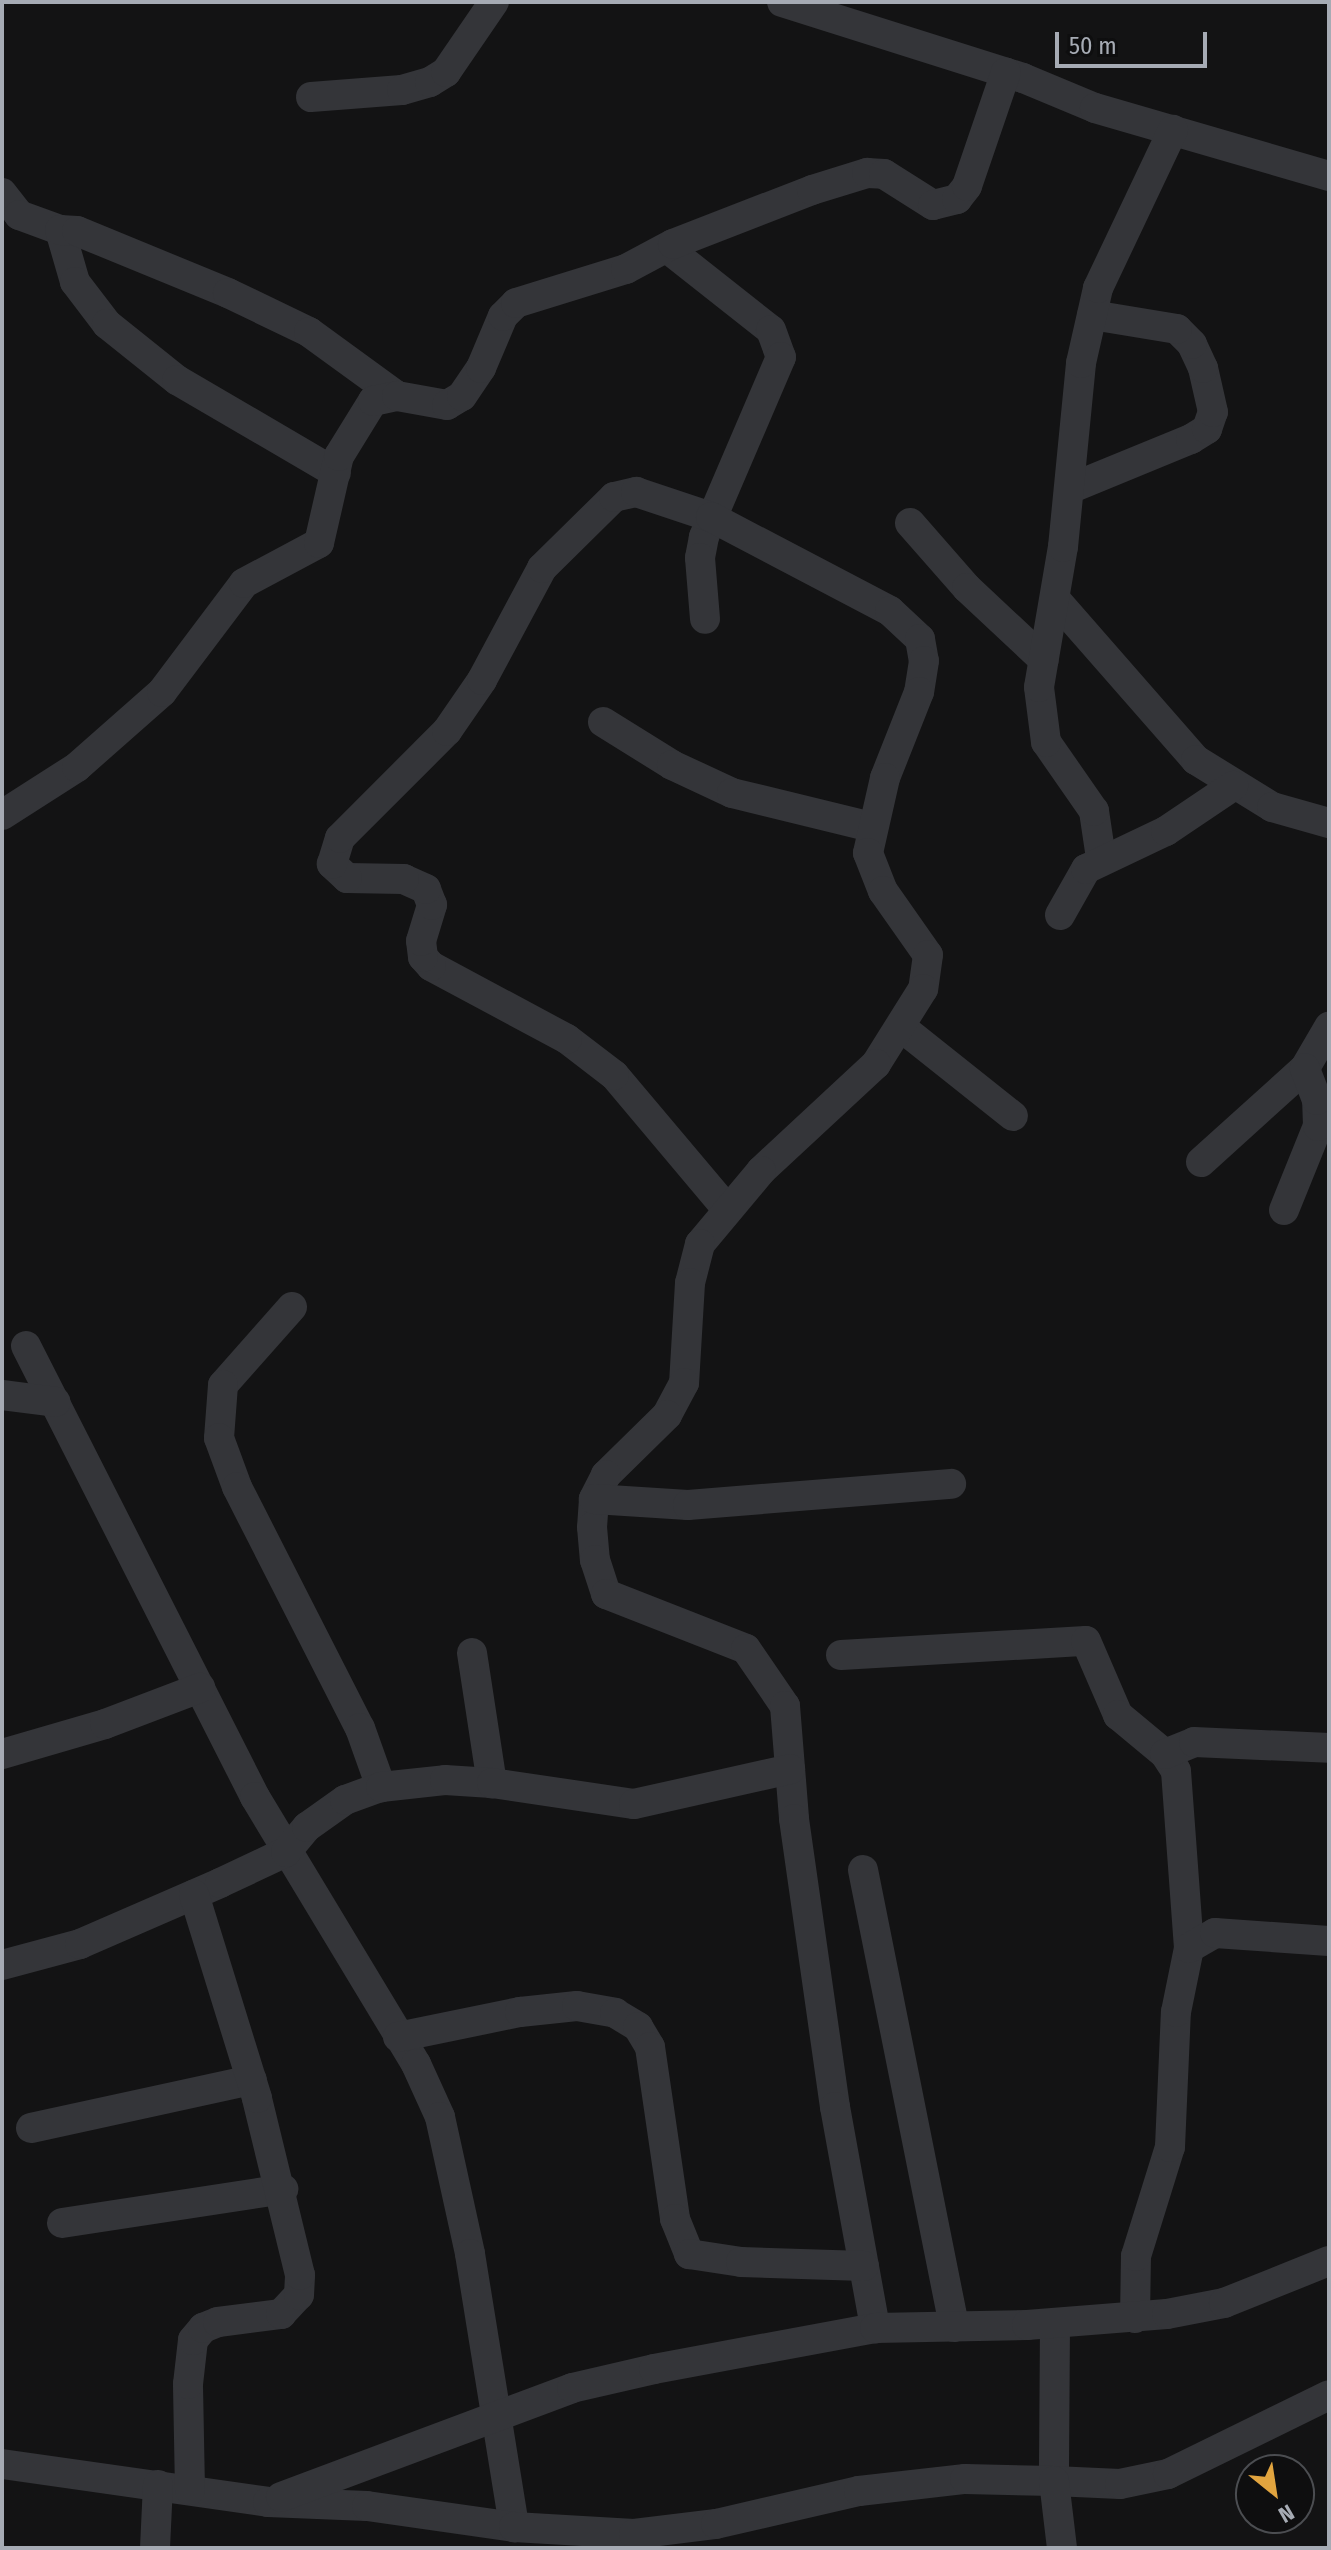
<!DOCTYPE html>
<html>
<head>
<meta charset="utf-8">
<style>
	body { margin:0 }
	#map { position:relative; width:1331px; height:2550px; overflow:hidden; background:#131314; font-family:"Fira Sans Condensed",sans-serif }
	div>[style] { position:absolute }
	.minor>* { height:30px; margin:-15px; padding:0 15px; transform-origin:15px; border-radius:15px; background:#343539 }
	span { translate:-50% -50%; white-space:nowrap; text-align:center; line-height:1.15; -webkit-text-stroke:6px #0e0e0f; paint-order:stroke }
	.frame { position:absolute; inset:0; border:4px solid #a6abb4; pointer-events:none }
	.north { position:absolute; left:1235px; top:2454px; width:80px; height:80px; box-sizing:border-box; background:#0e0e0f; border:2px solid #4b4d51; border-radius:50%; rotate:150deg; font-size:22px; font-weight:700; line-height:32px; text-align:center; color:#a6abb4 }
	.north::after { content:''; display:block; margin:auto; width:28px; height:36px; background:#e1a43f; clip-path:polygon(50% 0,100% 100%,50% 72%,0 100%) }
	.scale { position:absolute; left:1055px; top:32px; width:152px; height:36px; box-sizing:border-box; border:4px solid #a6abb4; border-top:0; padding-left:10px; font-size:24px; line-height:28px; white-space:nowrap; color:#a6abb4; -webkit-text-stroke:6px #0e0e0f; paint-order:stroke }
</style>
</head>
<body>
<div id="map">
	<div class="minor">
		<div style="left:782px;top:2px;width:253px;rotate:17.5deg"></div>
		<div style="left:1023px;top:78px;width:78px;rotate:22.6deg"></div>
		<div style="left:1095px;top:108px;width:244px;rotate:16.2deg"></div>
		<div style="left:311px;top:97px;width:91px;rotate:-4.4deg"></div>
		<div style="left:402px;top:90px;width:29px;rotate:-16deg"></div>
		<div style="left:430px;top:82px;width:19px;rotate:-32deg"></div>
		<div style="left:446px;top:72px;width:85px;rotate:-55.6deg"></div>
		<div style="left:2px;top:193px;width:28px;rotate:52deg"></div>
		<div style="left:19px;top:215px;width:44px;rotate:20.1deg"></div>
		<div style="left:60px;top:230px;width:54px;rotate:73.9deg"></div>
		<div style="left:75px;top:282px;width:53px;rotate:52.7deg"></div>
		<div style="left:107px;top:324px;width:90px;rotate:38.7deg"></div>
		<div style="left:177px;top:380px;width:184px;rotate:30.3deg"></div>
		<div style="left:60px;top:230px;width:17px;rotate:3deg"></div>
		<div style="left:77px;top:231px;width:163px;rotate:22.3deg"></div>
		<div style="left:228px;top:293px;width:90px;rotate:25.7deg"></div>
		<div style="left:309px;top:332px;width:109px;rotate:36deg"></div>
		<div style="left:667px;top:248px;width:132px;rotate:38.3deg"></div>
		<div style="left:771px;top:330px;width:29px;rotate:70deg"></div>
		<div style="left:781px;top:357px;width:196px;rotate:113.2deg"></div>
		<div style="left:704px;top:537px;width:21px;rotate:101deg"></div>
		<div style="left:700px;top:558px;width:61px;rotate:85.3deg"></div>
		<div style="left:1069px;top:489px;width:132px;rotate:-22.3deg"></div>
		<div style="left:1191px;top:439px;width:19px;rotate:-32deg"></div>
		<div style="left:1207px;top:429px;width:18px;rotate:-71deg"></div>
		<div style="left:1213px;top:412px;width:45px;rotate:-102.8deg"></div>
		<div style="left:1203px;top:368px;width:26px;rotate:-115deg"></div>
		<div style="left:1192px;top:344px;width:21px;rotate:-135deg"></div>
		<div style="left:1177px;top:329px;width:86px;rotate:-170.6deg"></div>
		<div style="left:910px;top:523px;width:86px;rotate:48.8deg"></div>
		<div style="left:967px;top:588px;width:105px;rotate:43.1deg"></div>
		<div style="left:1055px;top:599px;width:214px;rotate:48.8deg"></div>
		<div style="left:1196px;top:760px;width:89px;rotate:31.7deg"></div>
		<div style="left:1272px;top:807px;width:59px;rotate:15.7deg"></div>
		<div style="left:603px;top:722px;width:81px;rotate:31.9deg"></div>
		<div style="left:672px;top:765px;width:66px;rotate:25deg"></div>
		<div style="left:732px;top:793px;width:143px;rotate:13.7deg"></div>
		<div style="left:2px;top:815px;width:89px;rotate:-32.6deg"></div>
		<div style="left:77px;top:767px;width:113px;rotate:-41.4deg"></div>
		<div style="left:162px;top:692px;width:136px;rotate:-53deg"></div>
		<div style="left:244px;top:583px;width:85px;rotate:-28.1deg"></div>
		<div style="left:319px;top:543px;width:89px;rotate:-77.1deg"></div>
		<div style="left:339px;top:456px;width:65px;rotate:-58.3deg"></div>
		<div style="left:373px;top:401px;width:25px;rotate:-12deg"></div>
		<div style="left:397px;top:396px;width:51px;rotate:10.2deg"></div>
		<div style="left:447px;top:405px;width:17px;rotate:-31deg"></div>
		<div style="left:462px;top:396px;width:34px;rotate:-56deg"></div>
		<div style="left:481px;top:368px;width:56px;rotate:-67.1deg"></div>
		<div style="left:503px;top:316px;width:18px;rotate:-45deg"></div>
		<div style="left:516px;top:303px;width:115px;rotate:-17.2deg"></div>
		<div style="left:626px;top:269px;width:53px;rotate:-28deg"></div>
		<div style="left:673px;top:244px;width:149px;rotate:-21.2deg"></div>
		<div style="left:812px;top:190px;width:58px;rotate:-17.2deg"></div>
		<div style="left:867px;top:173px;width:17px;rotate:3deg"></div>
		<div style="left:884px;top:174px;width:58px;rotate:32.3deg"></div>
		<div style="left:933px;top:205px;width:25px;rotate:-14deg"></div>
		<div style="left:957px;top:199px;width:16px;rotate:-52deg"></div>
		<div style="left:967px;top:186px;width:120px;rotate:-71.1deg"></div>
		<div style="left:1101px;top:858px;width:48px;rotate:-98.5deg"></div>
		<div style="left:1094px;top:811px;width:84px;rotate:-124.8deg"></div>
		<div style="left:1046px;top:742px;width:55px;rotate:-97.3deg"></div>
		<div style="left:1039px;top:687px;width:142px;rotate:-80.3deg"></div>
		<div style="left:1063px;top:547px;width:185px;rotate:-84.4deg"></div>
		<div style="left:1081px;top:363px;width:77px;rotate:-77.2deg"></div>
		<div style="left:1098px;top:288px;width:175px;rotate:-64.6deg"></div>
		<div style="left:1060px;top:915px;width:53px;rotate:-60.5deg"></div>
		<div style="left:1086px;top:869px;width:89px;rotate:-25.4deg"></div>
		<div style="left:1166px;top:831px;width:81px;rotate:-33.9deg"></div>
		<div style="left:901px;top:1027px;width:143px;rotate:38.5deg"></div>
		<div style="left:1201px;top:1162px;width:140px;rotate:-42.1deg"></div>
		<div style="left:1305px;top:1068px;width:48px;rotate:-59.7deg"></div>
		<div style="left:727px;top:1209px;width:175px;rotate:-130.1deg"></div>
		<div style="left:614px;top:1075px;width:59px;rotate:-142.5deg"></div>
		<div style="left:567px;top:1039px;width:154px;rotate:-151.8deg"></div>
		<div style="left:431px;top:966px;width:12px;rotate:-132deg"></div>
		<div style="left:423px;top:957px;width:16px;rotate:-97deg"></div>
		<div style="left:421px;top:941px;width:38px;rotate:-73deg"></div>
		<div style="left:432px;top:905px;width:17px;rotate:-111deg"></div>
		<div style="left:426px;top:889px;width:24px;rotate:-156deg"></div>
		<div style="left:404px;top:879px;width:57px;rotate:-179deg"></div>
		<div style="left:347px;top:878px;width:21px;rotate:-137deg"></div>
		<div style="left:332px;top:864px;width:27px;rotate:-73deg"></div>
		<div style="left:340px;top:838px;width:151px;rotate:-45deg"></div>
		<div style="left:447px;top:731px;width:62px;rotate:-55.5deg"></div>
		<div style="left:482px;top:680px;width:127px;rotate:-61.8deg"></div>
		<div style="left:542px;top:568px;width:101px;rotate:-44.6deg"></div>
		<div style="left:614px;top:497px;width:23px;rotate:-13deg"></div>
		<div style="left:636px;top:492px;width:79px;rotate:18.4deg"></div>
		<div style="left:711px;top:517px;width:202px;rotate:27.7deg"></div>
		<div style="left:890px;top:611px;width:41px;rotate:43deg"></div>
		<div style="left:920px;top:639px;width:22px;rotate:80deg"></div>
		<div style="left:924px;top:661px;width:31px;rotate:99deg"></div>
		<div style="left:919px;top:692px;width:92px;rotate:111.6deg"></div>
		<div style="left:885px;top:778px;width:77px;rotate:102.8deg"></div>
		<div style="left:868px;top:853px;width:41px;rotate:68.5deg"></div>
		<div style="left:883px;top:891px;width:78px;rotate:54.9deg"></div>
		<div style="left:928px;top:955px;width:34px;rotate:98deg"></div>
		<div style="left:923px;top:989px;width:89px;rotate:122.1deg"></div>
		<div style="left:876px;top:1064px;width:157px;rotate:137.1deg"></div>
		<div style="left:761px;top:1171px;width:95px;rotate:129.9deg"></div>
		<div style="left:700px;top:1244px;width:40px;rotate:104.4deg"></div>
		<div style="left:690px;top:1283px;width:100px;rotate:93.4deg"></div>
		<div style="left:684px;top:1383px;width:36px;rotate:118deg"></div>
		<div style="left:667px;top:1415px;width:86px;rotate:135.5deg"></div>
		<div style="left:606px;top:1475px;width:27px;rotate:117deg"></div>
		<div style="left:594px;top:1499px;width:28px;rotate:94deg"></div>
		<div style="left:592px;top:1527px;width:33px;rotate:85deg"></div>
		<div style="left:595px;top:1560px;width:36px;rotate:72deg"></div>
		<div style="left:606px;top:1594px;width:150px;rotate:21.4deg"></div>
		<div style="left:746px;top:1649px;width:69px;rotate:55.6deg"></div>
		<div style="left:785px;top:1706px;width:113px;rotate:85.4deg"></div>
		<div style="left:794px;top:1819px;width:291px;rotate:81.9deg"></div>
		<div style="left:835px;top:2107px;width:225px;rotate:79.7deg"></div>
		<div style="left:1284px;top:1210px;width:91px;rotate:-68deg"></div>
		<div style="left:1318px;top:1126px;width:26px;rotate:-92deg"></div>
		<div style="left:1317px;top:1100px;width:34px;rotate:-111deg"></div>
		<div style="left:292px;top:1307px;width:104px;rotate:131.5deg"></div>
		<div style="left:223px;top:1385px;width:53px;rotate:94.3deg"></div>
		<div style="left:219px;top:1438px;width:52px;rotate:69.8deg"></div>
		<div style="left:237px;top:1487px;width:271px;rotate:63deg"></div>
		<div style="left:360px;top:1728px;width:63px;rotate:70.4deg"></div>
		<div style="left:26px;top:1346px;width:506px;rotate:63.08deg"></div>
		<div style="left:255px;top:1797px;width:312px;rotate:58.9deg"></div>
		<div style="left:416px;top:2064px;width:58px;rotate:65.6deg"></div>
		<div style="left:440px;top:2117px;width:140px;rotate:77.6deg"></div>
		<div style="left:470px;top:2254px;width:277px;rotate:80.8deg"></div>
		<div style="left:2px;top:1395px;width:54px;rotate:7.4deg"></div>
		<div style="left:594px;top:1499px;width:94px;rotate:3.7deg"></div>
		<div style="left:688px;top:1505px;width:264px;rotate:-4.6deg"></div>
		<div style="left:472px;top:1653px;width:132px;rotate:81.3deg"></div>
		<div style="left:841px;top:1655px;width:245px;rotate:-3.3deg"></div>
		<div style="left:1086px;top:1641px;width:81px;rotate:66.6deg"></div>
		<div style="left:1118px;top:1715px;width:61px;rotate:39.7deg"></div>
		<div style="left:1165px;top:1754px;width:20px;rotate:57deg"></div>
		<div style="left:1176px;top:1771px;width:177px;rotate:85.8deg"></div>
		<div style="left:2px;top:1754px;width:107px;rotate:-16.2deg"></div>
		<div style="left:105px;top:1724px;width:102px;rotate:-20.8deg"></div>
		<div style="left:1165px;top:1754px;width:31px;rotate:-22deg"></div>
		<div style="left:1194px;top:1742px;width:135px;rotate:2.5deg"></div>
		<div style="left:863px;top:1870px;width:466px;rotate:78.7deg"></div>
		<div style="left:2px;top:1965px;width:81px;rotate:-15.1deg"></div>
		<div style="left:80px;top:1944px;width:153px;rotate:-23.5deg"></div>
		<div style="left:220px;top:1883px;width:73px;rotate:-25.2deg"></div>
		<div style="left:286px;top:1852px;width:33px;rotate:-50deg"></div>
		<div style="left:307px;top:1827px;width:47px;rotate:-35.4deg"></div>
		<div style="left:345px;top:1800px;width:38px;rotate:-20deg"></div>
		<div style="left:381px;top:1787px;width:64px;rotate:-6.2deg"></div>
		<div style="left:445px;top:1780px;width:47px;rotate:3.7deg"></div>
		<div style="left:492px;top:1783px;width:144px;rotate:8.4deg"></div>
		<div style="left:634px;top:1804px;width:160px;rotate:-12.6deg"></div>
		<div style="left:398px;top:2037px;width:125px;rotate:-11.6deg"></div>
		<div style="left:520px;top:2012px;width:57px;rotate:-6deg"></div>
		<div style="left:577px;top:2006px;width:39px;rotate:10deg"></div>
		<div style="left:615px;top:2013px;width:27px;rotate:31deg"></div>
		<div style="left:638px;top:2027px;width:23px;rotate:59deg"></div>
		<div style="left:650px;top:2047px;width:174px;rotate:81.7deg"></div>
		<div style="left:675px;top:2219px;width:38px;rotate:68deg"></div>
		<div style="left:689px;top:2254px;width:53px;rotate:8.7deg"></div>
		<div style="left:741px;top:2262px;width:123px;rotate:1.9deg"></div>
		<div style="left:31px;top:2128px;width:226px;rotate:-12.3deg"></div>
		<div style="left:62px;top:2223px;width:224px;rotate:-8.7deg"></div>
		<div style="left:1135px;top:2318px;width:62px;rotate:-89.1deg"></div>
		<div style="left:1136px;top:2256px;width:114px;rotate:-72.7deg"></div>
		<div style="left:1170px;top:2147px;width:135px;rotate:-87.5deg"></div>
		<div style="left:1176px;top:2012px;width:65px;rotate:-78.5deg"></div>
		<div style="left:1189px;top:1948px;width:30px;rotate:-30deg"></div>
		<div style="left:1215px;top:1933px;width:114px;rotate:4deg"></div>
		<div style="left:1055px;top:2324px;width:157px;rotate:90.4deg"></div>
		<div style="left:1054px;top:2481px;width:66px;rotate:2.6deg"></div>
		<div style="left:1120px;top:2484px;width:49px;rotate:-11.8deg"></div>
		<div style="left:1168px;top:2474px;width:179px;rotate:-26.1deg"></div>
		<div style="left:2px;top:2464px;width:269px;rotate:8.1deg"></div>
		<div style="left:268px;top:2502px;width:99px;rotate:2.3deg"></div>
		<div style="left:367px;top:2506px;width:148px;rotate:8.1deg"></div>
		<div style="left:514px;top:2527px;width:120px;rotate:3.3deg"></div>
		<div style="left:634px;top:2534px;width:83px;rotate:-7deg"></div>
		<div style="left:716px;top:2524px;width:147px;rotate:-13deg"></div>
		<div style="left:859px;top:2491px;width:107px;rotate:-6.5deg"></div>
		<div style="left:965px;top:2479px;width:89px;rotate:1.3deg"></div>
		<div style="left:1054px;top:2481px;width:67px;rotate:83.2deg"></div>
		<div style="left:190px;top:2490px;width:106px;rotate:-91.1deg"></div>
		<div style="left:188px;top:2384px;width:44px;rotate:-83.5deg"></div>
		<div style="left:193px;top:2340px;width:16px;rotate:-50deg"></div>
		<div style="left:203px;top:2328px;width:16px;rotate:-22deg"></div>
		<div style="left:218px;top:2322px;width:64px;rotate:-7.2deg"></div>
		<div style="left:281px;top:2314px;width:26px;rotate:-47deg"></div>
		<div style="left:299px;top:2295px;width:20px;rotate:-87deg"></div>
		<div style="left:300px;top:2275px;width:182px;rotate:-103.7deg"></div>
		<div style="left:257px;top:2098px;width:213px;rotate:-107.2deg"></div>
		<div style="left:281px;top:2497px;width:311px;rotate:-20.5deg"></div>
		<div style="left:572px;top:2388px;width:84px;rotate:-13deg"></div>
		<div style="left:654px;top:2369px;width:225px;rotate:-10.5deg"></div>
		<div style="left:875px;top:2328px;width:152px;rotate:-1.1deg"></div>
		<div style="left:1027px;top:2325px;width:140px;rotate:-4.5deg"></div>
		<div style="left:1167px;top:2314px;width:58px;rotate:-10.9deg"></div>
		<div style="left:1224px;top:2303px;width:113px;rotate:-21.8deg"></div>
		<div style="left:155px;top:2548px;width:63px;rotate:-87.3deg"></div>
	</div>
	<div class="frame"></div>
	<div class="north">N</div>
	<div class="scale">50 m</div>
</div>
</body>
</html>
